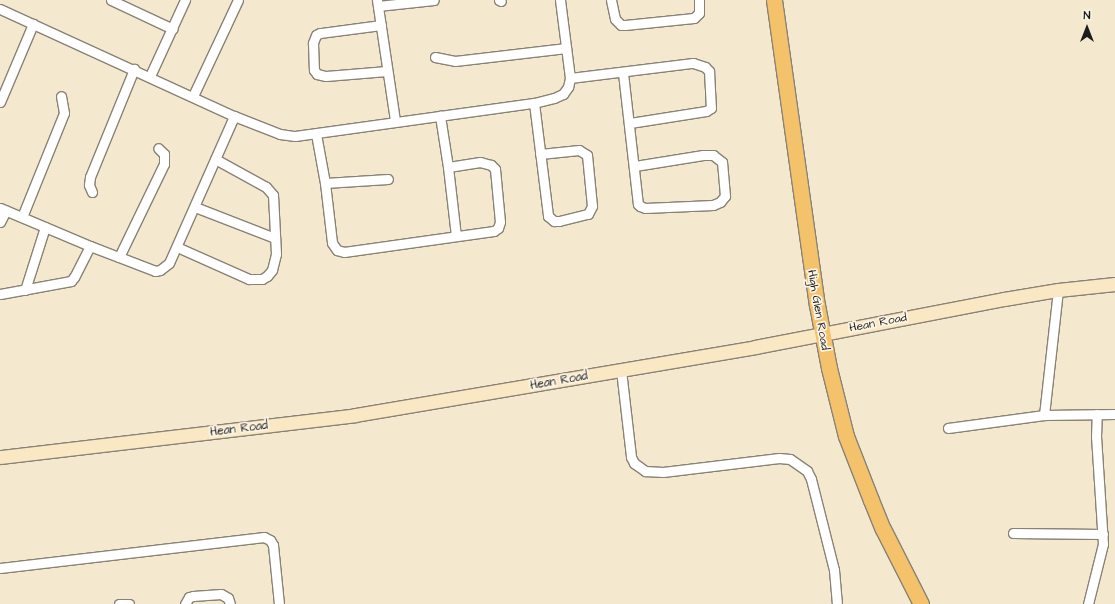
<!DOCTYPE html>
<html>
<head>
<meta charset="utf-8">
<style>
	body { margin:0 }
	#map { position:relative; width:1115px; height:604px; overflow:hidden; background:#f4e9cf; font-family:"Architects Daughter",sans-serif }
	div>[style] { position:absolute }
	.roads { filter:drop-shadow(1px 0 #888276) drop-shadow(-1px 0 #888276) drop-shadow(0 1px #888276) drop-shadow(0 -1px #888276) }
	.street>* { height:9px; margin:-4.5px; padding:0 4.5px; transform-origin:4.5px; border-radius:4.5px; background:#fff }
	.secondary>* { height:13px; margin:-6.5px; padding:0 6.5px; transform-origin:6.5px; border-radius:6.5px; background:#fae7c3 }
	.primary>* { height:15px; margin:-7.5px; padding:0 7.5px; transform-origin:7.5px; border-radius:7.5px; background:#f3c26a }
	span { translate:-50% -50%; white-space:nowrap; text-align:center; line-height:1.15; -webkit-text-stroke:3.5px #fcf5e5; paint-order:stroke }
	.street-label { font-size:12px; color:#1c1c1c }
	.north { position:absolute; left:1067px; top:8px; width:40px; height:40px; -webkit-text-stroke:3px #fcf5e5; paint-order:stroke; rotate:0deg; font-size:11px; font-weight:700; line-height:16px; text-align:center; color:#1c1c1c }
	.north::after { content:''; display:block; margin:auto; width:14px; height:18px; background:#1c1c1c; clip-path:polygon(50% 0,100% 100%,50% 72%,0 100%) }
</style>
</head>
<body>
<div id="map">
	<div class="roads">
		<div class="street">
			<div style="left:111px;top:0;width:68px;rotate:25.1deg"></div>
			<div style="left:377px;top:0;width:122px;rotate:81.5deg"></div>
			<div style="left:499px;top:0;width:2px;rotate:27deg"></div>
			<div style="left:611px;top:0;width:19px;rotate:78deg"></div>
			<div style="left:615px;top:19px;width:8px;rotate:45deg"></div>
			<div style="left:621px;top:25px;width:4px"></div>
			<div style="left:625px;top:25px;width:69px;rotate:-5.8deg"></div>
			<div style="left:694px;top:18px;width:7px;rotate:-45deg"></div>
			<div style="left:699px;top:13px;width:13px;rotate:-90deg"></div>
			<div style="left:378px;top:6px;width:56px;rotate:-6.1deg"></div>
			<div style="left:0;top:9px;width:257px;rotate:24.6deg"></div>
			<div style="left:234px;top:116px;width:49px;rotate:21.4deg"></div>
			<div style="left:280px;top:134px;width:15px;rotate:8deg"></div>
			<div style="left:295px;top:136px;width:241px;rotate:-7.9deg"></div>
			<div style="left:534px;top:103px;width:21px;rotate:-14deg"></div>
			<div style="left:554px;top:98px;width:10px;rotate:-24deg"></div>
			<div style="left:563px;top:94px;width:9px;rotate:-54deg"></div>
			<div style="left:568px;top:87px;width:9px;rotate:-77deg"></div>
			<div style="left:570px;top:78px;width:79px;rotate:-97.3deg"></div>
			<div style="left:381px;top:25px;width:62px;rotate:172.5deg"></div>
			<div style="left:320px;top:33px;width:4px;rotate:153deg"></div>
			<div style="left:316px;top:35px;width:9px;rotate:111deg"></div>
			<div style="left:313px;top:43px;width:27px;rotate:88deg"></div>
			<div style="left:314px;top:70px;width:5px;rotate:53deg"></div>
			<div style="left:317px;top:74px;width:9px;rotate:13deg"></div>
			<div style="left:326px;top:76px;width:61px;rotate:-4.7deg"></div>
			<div style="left:435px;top:57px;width:20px;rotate:11deg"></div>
			<div style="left:455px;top:61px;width:112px;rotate:-6.7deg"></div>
			<div style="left:623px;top:73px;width:132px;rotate:83.5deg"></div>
			<div style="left:638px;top:204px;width:3px;rotate:45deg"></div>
			<div style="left:640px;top:206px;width:5px;rotate:22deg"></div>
			<div style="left:645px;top:208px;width:68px;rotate:-2.5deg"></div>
			<div style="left:713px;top:205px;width:8px;rotate:-23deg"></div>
			<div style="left:720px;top:202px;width:8px;rotate:-50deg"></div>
			<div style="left:725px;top:196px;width:34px;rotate:-95deg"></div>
			<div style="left:722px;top:162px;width:11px;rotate:-142deg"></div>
			<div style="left:713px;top:155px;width:10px;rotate:180deg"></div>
			<div style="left:703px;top:155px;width:69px;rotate:170.8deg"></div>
			<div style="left:150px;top:76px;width:84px;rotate:-65.3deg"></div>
			<div style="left:570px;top:78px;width:124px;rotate:-7deg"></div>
			<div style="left:693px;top:63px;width:13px;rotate:18deg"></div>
			<div style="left:705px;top:67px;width:6px;rotate:45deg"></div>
			<div style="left:709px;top:71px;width:37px;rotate:87deg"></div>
			<div style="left:711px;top:108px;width:6px;rotate:149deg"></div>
			<div style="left:706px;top:111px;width:77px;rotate:171deg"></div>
			<div style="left:193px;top:96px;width:106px;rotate:-64.9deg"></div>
			<div style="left:0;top:102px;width:85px;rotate:-67.1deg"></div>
			<div style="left:534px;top:103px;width:114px;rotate:82.9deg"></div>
			<div style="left:548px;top:216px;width:8px;rotate:40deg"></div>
			<div style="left:554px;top:221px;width:5px"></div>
			<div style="left:559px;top:221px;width:30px;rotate:-14deg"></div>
			<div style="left:588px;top:214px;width:9px;rotate:-63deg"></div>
			<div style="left:592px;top:206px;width:51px;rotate:-95.6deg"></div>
			<div style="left:587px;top:155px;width:9px;rotate:-148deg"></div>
			<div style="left:579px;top:150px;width:39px;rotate:174deg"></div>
			<div style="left:316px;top:134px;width:50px;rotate:79.6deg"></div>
			<div style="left:325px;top:183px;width:60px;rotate:83.3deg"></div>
			<div style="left:332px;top:243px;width:9px;rotate:54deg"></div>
			<div style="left:337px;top:250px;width:7px;rotate:16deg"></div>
			<div style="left:344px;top:252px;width:151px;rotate:-8deg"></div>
			<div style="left:494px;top:231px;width:5px;rotate:-37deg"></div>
			<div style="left:498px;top:228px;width:6px;rotate:-72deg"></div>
			<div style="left:500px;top:222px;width:53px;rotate:-95.4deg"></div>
			<div style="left:495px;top:169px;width:6px;rotate:-135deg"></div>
			<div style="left:491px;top:165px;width:11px;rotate:-165deg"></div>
			<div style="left:480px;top:162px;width:32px;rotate:171deg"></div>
			<div style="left:448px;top:167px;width:52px;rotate:-98.9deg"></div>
			<div style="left:448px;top:167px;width:69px;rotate:83.4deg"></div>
			<div style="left:325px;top:183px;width:63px;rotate:-3.6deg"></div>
			<div style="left:92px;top:192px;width:8px;rotate:-113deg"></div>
			<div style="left:89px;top:185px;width:8px;rotate:-83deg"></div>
			<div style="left:90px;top:177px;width:117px;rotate:-67.8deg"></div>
			<div style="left:195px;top:207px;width:86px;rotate:21.2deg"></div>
			<div style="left:0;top:208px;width:98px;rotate:22.9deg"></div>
			<div style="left:90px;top:246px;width:35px;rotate:117deg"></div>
			<div style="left:74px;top:277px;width:5px;rotate:127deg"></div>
			<div style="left:71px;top:281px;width:72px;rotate:169.6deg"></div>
			<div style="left:22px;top:217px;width:112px;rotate:-68deg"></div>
			<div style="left:64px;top:113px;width:17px;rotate:-100deg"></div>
			<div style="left:0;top:222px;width:13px;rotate:-63deg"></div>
			<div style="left:90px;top:246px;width:31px;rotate:21deg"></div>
			<div style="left:119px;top:257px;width:103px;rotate:-64.2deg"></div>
			<div style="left:164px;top:164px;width:10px;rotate:-90deg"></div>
			<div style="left:164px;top:154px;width:8px;rotate:-135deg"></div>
			<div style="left:177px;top:247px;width:79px;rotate:24deg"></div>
			<div style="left:249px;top:279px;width:13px"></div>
			<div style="left:262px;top:279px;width:6px;rotate:-31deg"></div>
			<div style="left:267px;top:276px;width:8px;rotate:-50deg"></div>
			<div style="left:272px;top:270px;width:16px;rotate:-76deg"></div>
			<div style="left:276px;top:254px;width:59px;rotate:-92.9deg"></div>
			<div style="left:273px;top:195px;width:11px;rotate:-131deg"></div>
			<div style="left:266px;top:187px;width:58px;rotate:-151.2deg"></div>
			<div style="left:119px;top:257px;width:39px;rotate:21deg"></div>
			<div style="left:155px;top:271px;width:5px;rotate:-11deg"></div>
			<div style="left:160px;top:270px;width:11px;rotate:-38deg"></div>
			<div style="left:169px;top:263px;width:161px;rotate:-66.1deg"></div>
			<div style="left:25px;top:290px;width:66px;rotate:-72.4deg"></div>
			<div style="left:621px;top:370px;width:88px;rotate:83.4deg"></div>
			<div style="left:631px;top:457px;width:7px;rotate:63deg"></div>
			<div style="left:634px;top:463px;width:14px;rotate:36deg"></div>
			<div style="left:645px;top:471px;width:18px;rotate:3deg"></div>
			<div style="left:663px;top:472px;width:117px;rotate:-6.9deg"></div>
			<div style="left:779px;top:458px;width:11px;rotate:5deg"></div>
			<div style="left:790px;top:459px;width:21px;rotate:35deg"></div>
			<div style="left:807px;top:471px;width:9px;rotate:63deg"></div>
			<div style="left:811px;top:479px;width:94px;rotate:75.8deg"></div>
			<div style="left:834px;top:570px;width:34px;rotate:85deg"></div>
			<div style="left:1044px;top:415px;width:126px;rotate:-83.6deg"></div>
			<div style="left:948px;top:428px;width:97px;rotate:-7.7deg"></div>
			<div style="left:1044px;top:415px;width:71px;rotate:-0.8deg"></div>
			<div style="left:1013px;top:533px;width:90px;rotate:0.6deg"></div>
			<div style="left:0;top:568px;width:266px;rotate:-6.7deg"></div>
			<div style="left:264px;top:537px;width:7px;rotate:27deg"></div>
			<div style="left:270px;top:540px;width:6px;rotate:59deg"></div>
			<div style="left:273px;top:545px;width:59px;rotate:84.2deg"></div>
			<div style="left:119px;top:604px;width:10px"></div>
			<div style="left:185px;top:604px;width:8px;rotate:-60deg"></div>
			<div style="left:189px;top:597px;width:4px;rotate:-14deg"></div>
			<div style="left:193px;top:596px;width:28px;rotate:-4deg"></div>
			<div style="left:221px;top:594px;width:8px;rotate:30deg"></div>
			<div style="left:228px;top:598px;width:6px;rotate:72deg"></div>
			<div style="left:1088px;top:604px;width:62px;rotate:-76deg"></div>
			<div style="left:1103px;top:544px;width:107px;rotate:-93.7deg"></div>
			<div style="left:1096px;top:437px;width:23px;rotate:-88deg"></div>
		</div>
		<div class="secondary">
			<div style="left:0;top:457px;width:357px;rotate:-6.7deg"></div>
			<div style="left:355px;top:415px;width:406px;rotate:-9.6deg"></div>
			<div style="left:755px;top:347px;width:254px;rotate:-10.9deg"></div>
			<div style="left:1004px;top:299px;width:55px;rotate:-9.5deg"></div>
			<div style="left:1058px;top:290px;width:57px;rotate:-6deg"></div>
		</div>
		<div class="primary">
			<div style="left:774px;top:0;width:308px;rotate:82deg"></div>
			<div style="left:817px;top:305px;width:64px;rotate:79.2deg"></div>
			<div style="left:829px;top:368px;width:70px;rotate:76deg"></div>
			<div style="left:846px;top:436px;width:69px;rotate:68.7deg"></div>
			<div style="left:871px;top:500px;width:31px;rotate:68deg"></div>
			<div style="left:883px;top:529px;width:84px;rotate:63.1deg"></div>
		</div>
	</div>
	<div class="street-label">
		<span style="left:818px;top:310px;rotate:80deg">High Glen Road</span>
		<span style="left:878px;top:323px;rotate:-11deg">Hean Road</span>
		<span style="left:559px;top:381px;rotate:-10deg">Hean Road</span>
		<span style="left:239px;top:429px;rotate:-7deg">Hean Road</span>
	</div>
	<div class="north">N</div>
</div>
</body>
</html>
